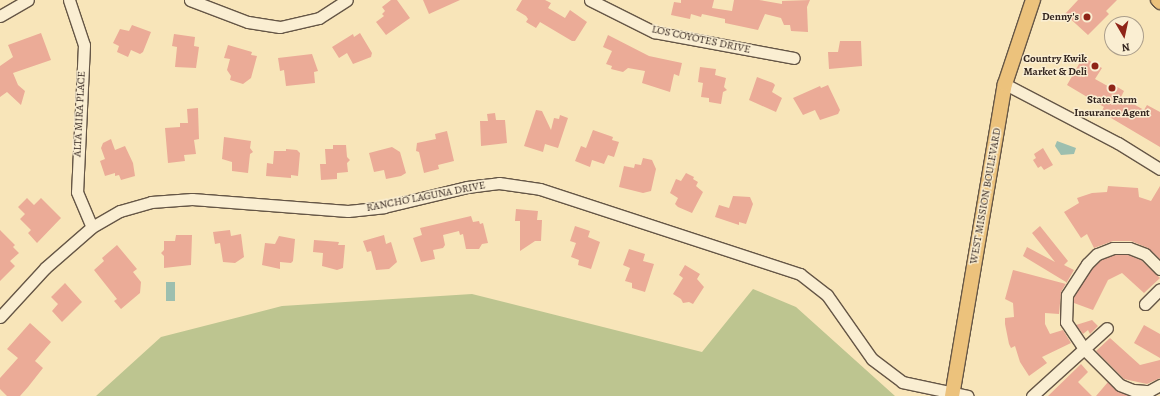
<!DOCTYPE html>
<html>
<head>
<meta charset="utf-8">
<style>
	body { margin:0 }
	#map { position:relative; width:1160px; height:396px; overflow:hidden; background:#f8e5b9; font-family:Alegreya,serif }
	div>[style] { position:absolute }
	.green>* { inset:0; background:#bdc590 }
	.water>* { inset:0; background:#9dbfaf; transform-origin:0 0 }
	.building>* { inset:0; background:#ebab97 }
	.roads { filter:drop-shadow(1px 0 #655646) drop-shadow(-1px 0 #655646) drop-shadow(0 1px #655646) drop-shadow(0 -1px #655646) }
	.minor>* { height:11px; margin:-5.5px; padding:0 5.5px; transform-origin:5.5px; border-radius:5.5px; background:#faeed2 }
	.major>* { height:14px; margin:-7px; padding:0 7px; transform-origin:7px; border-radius:7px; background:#ecc27c }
	.dots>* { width:11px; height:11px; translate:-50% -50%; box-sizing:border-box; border:2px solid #faeed2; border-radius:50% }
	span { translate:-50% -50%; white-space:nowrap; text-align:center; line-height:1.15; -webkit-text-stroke:3px #faeed2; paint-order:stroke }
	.poi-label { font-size:11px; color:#342620; font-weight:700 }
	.right { translate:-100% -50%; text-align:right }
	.street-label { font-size:11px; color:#342620 }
	.north { position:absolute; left:1104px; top:16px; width:40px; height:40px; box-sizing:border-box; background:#faeed2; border:1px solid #ab9e8b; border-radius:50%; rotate:171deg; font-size:11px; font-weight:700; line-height:16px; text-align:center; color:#342620 }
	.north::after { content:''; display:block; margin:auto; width:14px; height:18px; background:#8f2418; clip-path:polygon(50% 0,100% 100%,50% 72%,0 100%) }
</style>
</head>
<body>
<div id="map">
	<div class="green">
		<div style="clip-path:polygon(753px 289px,796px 307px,895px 396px,96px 396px,161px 337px,282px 306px,472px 294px,702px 352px)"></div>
	</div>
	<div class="water">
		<div style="clip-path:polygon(1057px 141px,1076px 148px,1074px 154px,1061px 155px,1055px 146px)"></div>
		<div style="left:166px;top:282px;width:9px;height:19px"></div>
	</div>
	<div class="building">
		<div style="clip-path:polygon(391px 0,397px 0,410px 18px,386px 35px,376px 22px,384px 16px,382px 14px,385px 11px,382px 7px)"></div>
		<div style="clip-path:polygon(423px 0,460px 0,429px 14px)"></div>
		<div style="clip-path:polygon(522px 0,545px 0,551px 3px,548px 8px,565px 18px,570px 10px,587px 22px,575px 41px,572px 41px,540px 22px,536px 28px,526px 22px,528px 19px,526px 16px,516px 10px)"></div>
		<div style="clip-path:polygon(681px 0,714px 0,712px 8px,732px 11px,734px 0,759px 0,782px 4px,782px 1px,810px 0,807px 7px,808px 32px,791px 31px,790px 25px,784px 25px,781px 18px,765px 14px,758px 30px,725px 23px,725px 19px,702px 14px,701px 17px,691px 14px,690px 19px,671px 15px,674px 2px,681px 3px)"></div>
		<div style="clip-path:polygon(1078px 0,1117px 0,1106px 11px,1109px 14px,1088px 35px,1065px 14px)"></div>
		<div style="clip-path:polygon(132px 25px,151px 32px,143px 52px,140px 54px,131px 50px,128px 57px,117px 52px,119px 46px,113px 43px,120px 29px,129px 31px)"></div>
		<div style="clip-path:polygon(41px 33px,51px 60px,13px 73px,18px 85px,25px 91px,21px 105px,7px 92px,0 97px,0 66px,13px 57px,8px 45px)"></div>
		<div style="clip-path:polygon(360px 33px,372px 53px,371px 57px,353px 64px,347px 53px,339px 58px,332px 47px,353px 34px,354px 37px)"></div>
		<div style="clip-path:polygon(174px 34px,195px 37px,194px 46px,199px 47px,196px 68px,175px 67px,177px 47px,172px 46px)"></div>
		<div style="clip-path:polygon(608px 35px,649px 56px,682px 63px,679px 76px,674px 74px,670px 92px,642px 83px,645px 71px,628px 68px,623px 72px,611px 69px,612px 66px,606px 64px,612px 51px,603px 47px)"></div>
		<div style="clip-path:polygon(840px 41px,861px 41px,862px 66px,829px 69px,828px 52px,838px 52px)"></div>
		<div style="clip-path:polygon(228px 45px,252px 52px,251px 55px,257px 56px,251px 78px,243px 84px,230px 80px,231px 76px,227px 70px,230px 59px,224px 58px)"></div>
		<div style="clip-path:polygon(312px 54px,318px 71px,314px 72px,315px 83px,286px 86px,284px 70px,280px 71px,278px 58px)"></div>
		<div style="clip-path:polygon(1083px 57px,1102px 68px,1095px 79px,1113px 89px,1114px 85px,1124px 91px,1121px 97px,1144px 110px,1147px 105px,1160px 112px,1160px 147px,1101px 112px,1104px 107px,1067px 85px)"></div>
		<div style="clip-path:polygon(700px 67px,716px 69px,715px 75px,726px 78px,724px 87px,727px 90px,723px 92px,721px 104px,709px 102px,709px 98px,701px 97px,703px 83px,698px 82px)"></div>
		<div style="clip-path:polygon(757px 77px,773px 83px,775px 85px,772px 92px,782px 98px,776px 112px,749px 100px)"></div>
		<div style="clip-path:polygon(828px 85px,840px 110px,838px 114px,820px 120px,815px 110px,803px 115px,793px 98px,820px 86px,821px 88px)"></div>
		<div style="clip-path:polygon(198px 108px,199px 139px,194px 140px,196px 154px,184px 155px,185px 161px,168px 163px,165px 128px,180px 127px,180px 123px,188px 123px,187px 109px)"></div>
		<div style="clip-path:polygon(536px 110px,542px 111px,551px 130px,554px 118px,559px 119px,560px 115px,568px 118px,558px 148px,545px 144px,543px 152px,524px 146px)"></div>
		<div style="clip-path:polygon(495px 113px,496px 120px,505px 120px,507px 143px,481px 146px,480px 121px,488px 121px,487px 114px)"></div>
		<div style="clip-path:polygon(593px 130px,613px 137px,612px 140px,619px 142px,614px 157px,608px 155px,604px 164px,592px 160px,590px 167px,575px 161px,581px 146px,586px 148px)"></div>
		<div style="clip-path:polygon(447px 131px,454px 161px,438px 165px,439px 169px,424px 173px,419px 152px,416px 151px,417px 143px,436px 139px,435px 134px)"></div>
		<div style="clip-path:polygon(224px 137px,251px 141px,250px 148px,253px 152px,250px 154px,248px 173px,232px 171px,232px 162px,222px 159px)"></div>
		<div style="clip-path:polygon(111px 139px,115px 150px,125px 146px,133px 163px,135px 176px,121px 180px,119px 175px,115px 176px,115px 173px,105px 176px,100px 161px,105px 159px,101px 148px,103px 143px)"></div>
		<div style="clip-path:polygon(333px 145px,346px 145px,347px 157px,350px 160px,347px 163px,348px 172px,337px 173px,337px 179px,321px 180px,320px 164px,326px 164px,325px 149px,333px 149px)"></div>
		<div style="clip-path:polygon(392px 147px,400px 152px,406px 173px,401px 176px,386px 179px,384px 170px,374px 172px,369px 153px)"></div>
		<div style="clip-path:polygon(1043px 148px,1053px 165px,1044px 170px,1041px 166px,1038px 168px,1033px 160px,1036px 158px,1034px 154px)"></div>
		<div style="clip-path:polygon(286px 149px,297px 150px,300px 153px,298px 176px,291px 175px,291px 178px,266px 176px,267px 163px,273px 164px,274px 151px,286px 151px)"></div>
		<div style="clip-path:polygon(643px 158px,652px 160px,656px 169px,651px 191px,643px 193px,619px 187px,624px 166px,634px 168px,635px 164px,641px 165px)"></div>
		<div style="clip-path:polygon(686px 173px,694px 177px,693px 179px,698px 182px,696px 186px,703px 192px,692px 213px,678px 207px,675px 204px,678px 198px,670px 193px,676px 179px,681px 181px)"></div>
		<div style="clip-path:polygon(1108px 186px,1138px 188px,1139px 197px,1151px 201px,1160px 186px,1160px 259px,1148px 248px,1131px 241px,1113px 241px,1094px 248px,1087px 234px,1081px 238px,1064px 212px,1079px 203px,1077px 198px,1092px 193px,1107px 192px)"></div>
		<div style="clip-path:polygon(733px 196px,750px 197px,753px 204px,746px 224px,739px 222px,739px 225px,715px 217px,719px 205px,729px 208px)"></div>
		<div style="clip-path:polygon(27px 198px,34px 205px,41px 198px,61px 218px,37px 243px,28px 233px,31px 230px,20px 219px,25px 214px,18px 207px)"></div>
		<div style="clip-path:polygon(516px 209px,538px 211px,537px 220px,542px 220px,541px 241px,535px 241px,520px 251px,520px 221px,515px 221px)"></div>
		<div style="clip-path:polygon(471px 216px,473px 222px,479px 221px,480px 224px,483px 223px,488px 243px,482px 244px,479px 249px,466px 249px,463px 234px,460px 235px,459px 231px,443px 235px,445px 245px,443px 248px,433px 250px,435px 259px,421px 262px,413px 238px,422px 235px,420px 228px)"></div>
		<div style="clip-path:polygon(575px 226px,590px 231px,588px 237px,600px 242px,591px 269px,578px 265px,579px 260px,571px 257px,576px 243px,570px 241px)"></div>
		<div style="clip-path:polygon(1040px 226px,1068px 261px,1064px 265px,1074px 270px,1061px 292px,1059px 314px,1045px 313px,1045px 324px,1050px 334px,1063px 330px,1071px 343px,1042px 357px,1047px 363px,1029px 376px,1020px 362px,1015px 346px,1011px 348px,1009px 344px,1005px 324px,1005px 318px,1014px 317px,1013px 303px,1005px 299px,1013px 270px,1066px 284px,1066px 282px,1023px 256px,1027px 247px,1055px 262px,1032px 233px)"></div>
		<div style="clip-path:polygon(0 230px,15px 245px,13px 247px,19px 253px,10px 261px,15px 266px,0 281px)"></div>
		<div style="clip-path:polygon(230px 230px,231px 236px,241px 234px,244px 257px,235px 263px,223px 262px,220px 243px,215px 244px,213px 232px)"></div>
		<div style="clip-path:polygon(176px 235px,192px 235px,191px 265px,164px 268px,164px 256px,161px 253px,164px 250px,164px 241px,175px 241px)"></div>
		<div style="clip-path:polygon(384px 235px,386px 244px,391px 242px,397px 262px,389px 269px,376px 270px,371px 251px,367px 252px,363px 241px)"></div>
		<div style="clip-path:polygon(279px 236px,295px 239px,293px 261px,291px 263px,280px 262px,280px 269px,262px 265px,265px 243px,275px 244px)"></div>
		<div style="clip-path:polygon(314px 240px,339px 242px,338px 245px,345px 245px,343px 268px,337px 270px,322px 266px,323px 253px,313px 252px)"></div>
		<div style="clip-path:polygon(117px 245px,137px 269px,133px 272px,141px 282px,140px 293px,121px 309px,114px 301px,117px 299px,94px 270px,104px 261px,102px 258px)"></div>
		<div style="clip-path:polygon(629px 249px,645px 254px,643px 261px,654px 264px,645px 292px,632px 288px,632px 283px,625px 281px,630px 268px,623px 265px)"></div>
		<div style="clip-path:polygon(1114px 255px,1128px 255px,1141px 260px,1160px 278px,1144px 293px,1122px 273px,1108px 280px,1093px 310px,1074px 303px,1074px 297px,1092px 268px,1101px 260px)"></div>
		<div style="clip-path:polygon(685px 265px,700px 274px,697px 279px,704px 287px,693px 304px,689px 302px,683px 303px,681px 299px,673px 294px,683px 278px,679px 275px)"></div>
		<div style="clip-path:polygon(65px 283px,82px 302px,62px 322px,52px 311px,58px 304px,51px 297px)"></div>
		<div style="clip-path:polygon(1092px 320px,1098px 326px,1090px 334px,1088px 330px,1083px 334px,1076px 325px)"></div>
		<div style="clip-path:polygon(30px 323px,51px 342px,35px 361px,43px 368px,28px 387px,20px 396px,7px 396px,0 389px,0 378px,18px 358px,7px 349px)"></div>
		<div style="clip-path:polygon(1144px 325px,1160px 334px,1160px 358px,1134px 343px)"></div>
		<div style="clip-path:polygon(1110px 338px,1140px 365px,1160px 360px,1160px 378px,1147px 384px,1124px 379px,1096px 351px)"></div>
		<div style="clip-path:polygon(1081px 364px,1088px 372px,1078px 382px,1092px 396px,1048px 396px)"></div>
		<div style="clip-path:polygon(1108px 382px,1117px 391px,1129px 396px,1096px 396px)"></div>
	</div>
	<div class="roads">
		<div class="minor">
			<div style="left:69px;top:0;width:47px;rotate:71.6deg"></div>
			<div style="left:84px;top:45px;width:147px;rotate:92.7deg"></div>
			<div style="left:77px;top:192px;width:38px;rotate:67deg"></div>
			<div style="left:190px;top:0;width:62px;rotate:20.8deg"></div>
			<div style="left:248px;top:22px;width:32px;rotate:9deg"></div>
			<div style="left:280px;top:27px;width:40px;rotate:-13deg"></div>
			<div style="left:319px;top:18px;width:33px;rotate:-33deg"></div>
			<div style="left:590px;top:0;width:72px;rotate:26.6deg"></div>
			<div style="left:654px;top:32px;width:142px;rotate:10.5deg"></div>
			<div style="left:0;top:16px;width:32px;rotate:-30deg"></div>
			<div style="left:1005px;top:84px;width:127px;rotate:27.6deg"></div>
			<div style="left:1118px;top:143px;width:49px;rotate:31.8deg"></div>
			<div style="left:1160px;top:269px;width:21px;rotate:-135deg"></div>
			<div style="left:1145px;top:254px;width:17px;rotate:-159deg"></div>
			<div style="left:1129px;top:248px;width:16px;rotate:180deg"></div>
			<div style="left:1113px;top:248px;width:17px;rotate:159deg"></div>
			<div style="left:1097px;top:254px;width:14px;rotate:135deg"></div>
			<div style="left:1087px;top:264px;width:37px;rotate:123deg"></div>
			<div style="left:1067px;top:295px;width:27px;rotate:92deg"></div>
			<div style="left:1066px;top:322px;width:34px;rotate:56deg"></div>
			<div style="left:1085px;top:350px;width:49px;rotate:45deg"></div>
			<div style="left:1120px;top:385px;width:14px;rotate:21deg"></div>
			<div style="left:1133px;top:390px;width:16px;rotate:4deg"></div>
			<div style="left:1149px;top:391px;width:13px;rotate:-29deg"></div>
			<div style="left:1145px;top:304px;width:21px;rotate:-45deg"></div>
			<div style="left:0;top:317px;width:67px;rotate:-47.4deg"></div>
			<div style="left:45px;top:268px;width:62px;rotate:-41.1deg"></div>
			<div style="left:92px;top:227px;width:32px;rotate:-30deg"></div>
			<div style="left:120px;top:211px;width:32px;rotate:-16deg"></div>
			<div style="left:151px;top:202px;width:41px;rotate:-4.2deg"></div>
			<div style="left:192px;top:199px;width:156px;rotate:4.4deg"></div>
			<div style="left:348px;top:211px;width:36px;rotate:-6deg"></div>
			<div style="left:384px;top:207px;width:85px;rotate:-13.5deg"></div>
			<div style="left:467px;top:187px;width:32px;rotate:-7deg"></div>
			<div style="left:499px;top:183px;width:41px;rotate:8.3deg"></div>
			<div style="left:540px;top:189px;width:274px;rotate:18.1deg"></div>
			<div style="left:800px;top:274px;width:34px;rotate:38deg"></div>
			<div style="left:827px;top:295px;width:78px;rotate:54.9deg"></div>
			<div style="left:872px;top:359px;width:38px;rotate:37deg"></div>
			<div style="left:902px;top:382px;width:67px;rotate:12deg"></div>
			<div style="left:1032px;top:396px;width:101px;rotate:-42.2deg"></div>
		</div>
		<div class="major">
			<div style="left:1158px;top:0;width:3px;rotate:45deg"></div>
			<div style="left:952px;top:396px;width:316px;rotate:-80.4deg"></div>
			<div style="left:1005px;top:84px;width:89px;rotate:-71.6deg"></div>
		</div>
	</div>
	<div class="dots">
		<div style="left:1087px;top:17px;background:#8f2418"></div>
		<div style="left:1095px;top:66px;background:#8f2418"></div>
		<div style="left:1112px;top:88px;background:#8f2418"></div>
	</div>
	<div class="poi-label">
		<span class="right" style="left:1079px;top:17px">Denny's</span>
		<span class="right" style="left:1087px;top:66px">Country Kwik<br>Market &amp; Deli</span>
		<span style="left:1112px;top:107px">State Farm<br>Insurance Agent</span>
	</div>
	<div class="street-label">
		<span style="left:701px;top:40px;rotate:12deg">LOS COYOTES DRIVE</span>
		<span style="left:80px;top:114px;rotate:-87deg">ALTA MIRA PLACE</span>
		<span style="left:986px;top:196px;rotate:-80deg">WEST MISSION BOULEVARD</span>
		<span style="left:426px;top:197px;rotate:-11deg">RANCHO LAGUNA DRIVE</span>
	</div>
	<div class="north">N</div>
</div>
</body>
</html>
